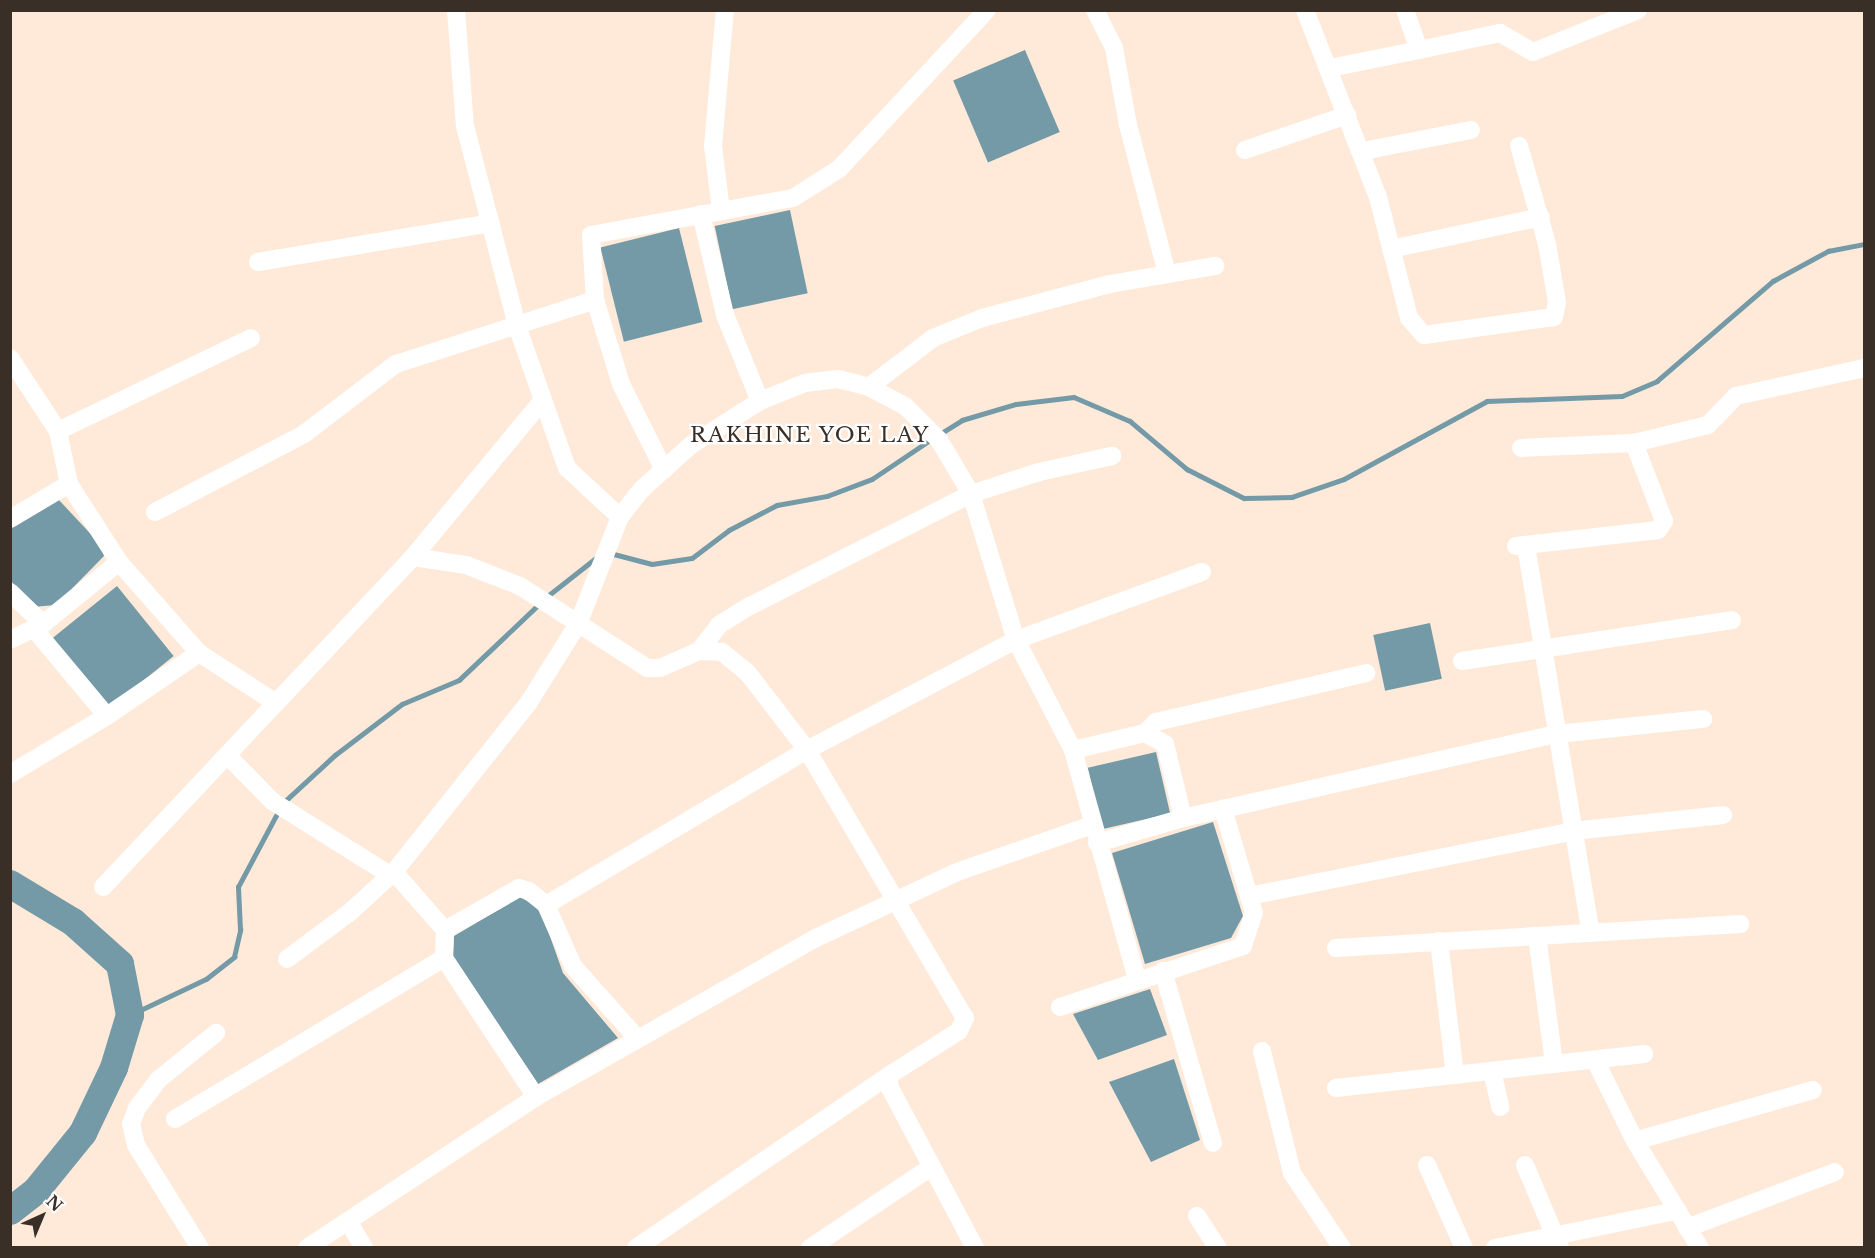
<!DOCTYPE html>
<html>
<head>
<meta charset="utf-8">
<style>
	body { margin:0 }
	#map { position:relative; width:1875px; height:1258px; overflow:hidden; background:#ffeada; font-family:"Libre Baskerville",serif }
	div>[style] { position:absolute }
	.water>* { inset:0; background:#739aa6; transform-origin:0 0 }
	.stream>* { height:4.5px; margin:-2.25px; padding:0 2.25px; transform-origin:2.25px; border-radius:2.25px; background:#739aa6 }
	.river>* { height:28px; margin:-14px; padding:0 14px; transform-origin:14px; border-radius:14px; background:#739aa6 }
	.minor>* { height:18px; margin:-9px; padding:0 9px; transform-origin:9px; border-radius:9px; background:#fff }
	span { translate:-50% -50%; white-space:nowrap; text-align:center; line-height:1.15; -webkit-text-stroke:4.5px #fff; paint-order:stroke }
	.quarter-label { font-size:21px; color:#392f27; letter-spacing:1.5px }
	.frame { position:absolute; inset:0; border:12px solid #392f27; pointer-events:none }
	.north { position:absolute; left:12px; top:1186px; width:60px; height:60px; -webkit-text-stroke:4px #fff; paint-order:stroke; rotate:44deg; font-size:16px; font-weight:700; line-height:24px; text-align:center; color:#392f27 }
	.north::after { content:''; display:block; margin:auto; width:21px; height:27px; background:#392f27; clip-path:polygon(50% 0,100% 100%,50% 72%,0 100%) }
</style>
</head>
<body>
<div id="map">
	<div class="water">
		<div style="left:1025px;top:50px;width:89px;height:78px;rotate:67deg"></div>
		<div style="left:790px;top:210px;width:85px;height:77px;rotate:78deg"></div>
		<div style="left:679px;top:228px;width:97px;height:81px;rotate:76deg"></div>
		<div style="clip-path:polygon(58px 499px,101px 545px,104px 556px,56px 605px,32px 607px,11px 581px,10px 527px)"></div>
		<div style="left:117px;top:586px;width:90px;height:86px;rotate:51deg"></div>
		<div style="left:1430px;top:623px;width:57px;height:58px;rotate:78deg"></div>
		<div style="left:1156px;top:752px;width:63px;height:70px;rotate:77deg"></div>
		<div style="clip-path:polygon(1213px 822px,1243px 916px,1231px 938px,1145px 964px,1112px 853px)"></div>
		<div style="clip-path:polygon(520px 897px,540px 908px,563px 973px,618px 1038px,538px 1084px,453px 958px,454px 936px)"></div>
		<div style="clip-path:polygon(1150px 989px,1167px 1035px,1098px 1060px,1073px 1014px)"></div>
		<div style="clip-path:polygon(1174px 1059px,1200px 1140px,1151px 1162px,1109px 1082px)"></div>
	</div>
	<div class="stream">
		<div style="left:940px;top:434px;width:26px;rotate:-32deg"></div>
		<div style="left:962px;top:420px;width:56px;rotate:-16.5deg"></div>
		<div style="left:1016px;top:404px;width:58px;rotate:-6.9deg"></div>
		<div style="left:1074px;top:397px;width:61px;rotate:23.2deg"></div>
		<div style="left:1130px;top:421px;width:75px;rotate:40.1deg"></div>
		<div style="left:1187px;top:469px;width:64px;rotate:27deg"></div>
		<div style="left:1244px;top:498px;width:48px;rotate:-1.2deg"></div>
		<div style="left:1292px;top:497px;width:55px;rotate:-19.1deg"></div>
		<div style="left:1344px;top:479px;width:163px;rotate:-28.6deg"></div>
		<div style="left:1487px;top:401px;width:135px;rotate:-2.1deg"></div>
		<div style="left:1622px;top:396px;width:38px;rotate:-23deg"></div>
		<div style="left:1657px;top:381px;width:153px;rotate:-40.8deg"></div>
		<div style="left:1773px;top:281px;width:63px;rotate:-28.6deg"></div>
		<div style="left:1828px;top:251px;width:37px;rotate:-11deg"></div>
		<div style="left:610px;top:553px;width:43px;rotate:14.7deg"></div>
		<div style="left:652px;top:564px;width:40px;rotate:-8.5deg"></div>
		<div style="left:692px;top:558px;width:46px;rotate:-37.1deg"></div>
		<div style="left:729px;top:530px;width:54px;rotate:-27.5deg"></div>
		<div style="left:777px;top:505px;width:51px;rotate:-10.2deg"></div>
		<div style="left:827px;top:496px;width:48px;rotate:-20.7deg"></div>
		<div style="left:872px;top:479px;width:73px;rotate:-33.9deg"></div>
		<div style="left:545px;top:598px;width:71px;rotate:-38.2deg"></div>
		<div style="left:283px;top:803px;width:71px;rotate:-42.7deg"></div>
		<div style="left:335px;top:755px;width:84px;rotate:-37.3deg"></div>
		<div style="left:402px;top:704px;width:62px;rotate:-22.8deg"></div>
		<div style="left:459px;top:680px;width:110px;rotate:-43.5deg"></div>
		<div style="left:130px;top:1015px;width:84px;rotate:-25.3deg"></div>
		<div style="left:206px;top:979px;width:36px;rotate:-38deg"></div>
		<div style="left:234px;top:957px;width:28px;rotate:-77deg"></div>
		<div style="left:240px;top:930px;width:43px;rotate:-92.7deg"></div>
		<div style="left:238px;top:887px;width:87px;rotate:-62deg"></div>
	</div>
	<div class="river">
		<div style="left:10px;top:884px;width:74px;rotate:31.1deg"></div>
		<div style="left:73px;top:922px;width:63px;rotate:41.8deg"></div>
		<div style="left:120px;top:964px;width:52px;rotate:78.9deg"></div>
		<div style="left:130px;top:1015px;width:55px;rotate:106.8deg"></div>
		<div style="left:114px;top:1068px;width:72px;rotate:115.5deg"></div>
		<div style="left:83px;top:1133px;width:75px;rotate:129deg"></div>
		<div style="left:36px;top:1191px;width:33px;rotate:142deg"></div>
	</div>
	<div class="minor">
		<div style="left:456px;top:10px;width:116px;rotate:85.6deg"></div>
		<div style="left:465px;top:126px;width:207px;rotate:75.4deg"></div>
		<div style="left:517px;top:326px;width:151px;rotate:70.6deg"></div>
		<div style="left:567px;top:468px;width:72px;rotate:42.8deg"></div>
		<div style="left:1095px;top:10px;width:42px;rotate:63.4deg"></div>
		<div style="left:1114px;top:48px;width:78px;rotate:79.7deg"></div>
		<div style="left:1128px;top:125px;width:154px;rotate:75.3deg"></div>
		<div style="left:1305px;top:10px;width:201px;rotate:68.7deg"></div>
		<div style="left:1378px;top:197px;width:125px;rotate:75.6deg"></div>
		<div style="left:1409px;top:318px;width:23px;rotate:49deg"></div>
		<div style="left:1424px;top:335px;width:131px;rotate:-7.9deg"></div>
		<div style="left:1554px;top:317px;width:15px;rotate:-79deg"></div>
		<div style="left:1557px;top:302px;width:59px;rotate:-99.8deg"></div>
		<div style="left:1547px;top:244px;width:102px;rotate:-105.9deg"></div>
		<div style="left:1419px;top:50px;width:83px;rotate:-11.9deg"></div>
		<div style="left:1500px;top:33px;width:38px;rotate:30deg"></div>
		<div style="left:1533px;top:52px;width:113px;rotate:-21.8deg"></div>
		<div style="left:1330px;top:68px;width:91px;rotate:-11.4deg"></div>
		<div style="left:1419px;top:50px;width:42px;rotate:-109.3deg"></div>
		<div style="left:1245px;top:150px;width:108px;rotate:-18.9deg"></div>
		<div style="left:1363px;top:151px;width:110px;rotate:-11deg"></div>
		<div style="left:721px;top:211px;width:65px;rotate:-97deg"></div>
		<div style="left:713px;top:146px;width:137px;rotate:-85deg"></div>
		<div style="left:701px;top:214px;width:104px;rotate:76.6deg"></div>
		<div style="left:725px;top:315px;width:93px;rotate:67.9deg"></div>
		<div style="left:1391px;top:249px;width:153px;rotate:-12deg"></div>
		<div style="left:258px;top:262px;width:236px;rotate:-9.5deg"></div>
		<div style="left:10px;top:358px;width:87px;rotate:56.7deg"></div>
		<div style="left:58px;top:431px;width:54px;rotate:78.3deg"></div>
		<div style="left:69px;top:484px;width:93px;rotate:57.3deg"></div>
		<div style="left:119px;top:562px;width:121px;rotate:48.7deg"></div>
		<div style="left:199px;top:653px;width:92px;rotate:33deg"></div>
		<div style="left:276px;top:703px;width:200px;rotate:-46.8deg"></div>
		<div style="left:413px;top:557px;width:54px;rotate:8.6deg"></div>
		<div style="left:466px;top:565px;width:58px;rotate:21.3deg"></div>
		<div style="left:520px;top:586px;width:151px;rotate:32.8deg"></div>
		<div style="left:647px;top:668px;width:13px"></div>
		<div style="left:660px;top:668px;width:43px;rotate:-23.6deg"></div>
		<div style="left:699px;top:651px;width:23px;rotate:2deg"></div>
		<div style="left:722px;top:652px;width:32px;rotate:39deg"></div>
		<div style="left:747px;top:672px;width:98px;rotate:52.4deg"></div>
		<div style="left:807px;top:750px;width:311px;rotate:59.5deg"></div>
		<div style="left:965px;top:1018px;width:14px;rotate:115deg"></div>
		<div style="left:959px;top:1031px;width:84px;rotate:147.6deg"></div>
		<div style="left:888px;top:1076px;width:12px;rotate:81deg"></div>
		<div style="left:890px;top:1088px;width:181px;rotate:62deg"></div>
		<div style="left:869px;top:387px;width:81px;rotate:-37.4deg"></div>
		<div style="left:933px;top:338px;width:53px;rotate:-22.2deg"></div>
		<div style="left:982px;top:318px;width:132px;rotate:-14.9deg"></div>
		<div style="left:1110px;top:284px;width:107px;rotate:-9.7deg"></div>
		<div style="left:58px;top:431px;width:214px;rotate:-25.7deg"></div>
		<div style="left:1634px;top:443px;width:76px;rotate:-13.7deg"></div>
		<div style="left:1708px;top:425px;width:40px;rotate:-46deg"></div>
		<div style="left:1736px;top:396px;width:131px;rotate:-12.3deg"></div>
		<div style="left:664px;top:470px;width:96px;rotate:-116.6deg"></div>
		<div style="left:621px;top:384px;width:88px;rotate:-107.2deg"></div>
		<div style="left:595px;top:300px;width:65px;rotate:-93.5deg"></div>
		<div style="left:591px;top:235px;width:205px;rotate:-10.4deg"></div>
		<div style="left:793px;top:198px;width:54px;rotate:-32.2deg"></div>
		<div style="left:839px;top:169px;width:217px;rotate:-47.1deg"></div>
		<div style="left:155px;top:512px;width:168px;rotate:-27.6deg"></div>
		<div style="left:304px;top:434px;width:116px;rotate:-37.3deg"></div>
		<div style="left:396px;top:364px;width:209px;rotate:-17.8deg"></div>
		<div style="left:10px;top:519px;width:69px;rotate:-30.7deg"></div>
		<div style="left:1516px;top:546px;width:143px;rotate:-6.4deg"></div>
		<div style="left:1658px;top:530px;width:11px;rotate:-56deg"></div>
		<div style="left:1664px;top:521px;width:84px;rotate:-111deg"></div>
		<div style="left:1634px;top:443px;width:113px;rotate:177.5deg"></div>
		<div style="left:1526px;top:546px;width:392px;rotate:80.5deg"></div>
		<div style="left:413px;top:557px;width:204px;rotate:-50.4deg"></div>
		<div style="left:10px;top:592px;width:46px;rotate:44.1deg"></div>
		<div style="left:35px;top:630px;width:112px;rotate:50.1deg"></div>
		<div style="left:10px;top:640px;width:37px;rotate:-26deg"></div>
		<div style="left:43px;top:624px;width:98px;rotate:-39.2deg"></div>
		<div style="left:699px;top:651px;width:33px;rotate:-52deg"></div>
		<div style="left:719px;top:625px;width:36px;rotate:-32deg"></div>
		<div style="left:750px;top:606px;width:248px;rotate:-26.9deg"></div>
		<div style="left:971px;top:494px;width:71px;rotate:-17.9deg"></div>
		<div style="left:1039px;top:472px;width:75px;rotate:-12.4deg"></div>
		<div style="left:1462px;top:661px;width:273px;rotate:-8.6deg"></div>
		<div style="left:1145px;top:733px;width:23px;rotate:29deg"></div>
		<div style="left:1165px;top:744px;width:76px;rotate:76.3deg"></div>
		<div style="left:1073px;top:750px;width:74px;rotate:-13.3deg"></div>
		<div style="left:1145px;top:733px;width:16px;rotate:-45deg"></div>
		<div style="left:1156px;top:722px;width:216px;rotate:-13.1deg"></div>
		<div style="left:227px;top:755px;width:64px;rotate:45.6deg"></div>
		<div style="left:272px;top:801px;width:139px;rotate:32.1deg"></div>
		<div style="left:10px;top:774px;width:113px;rotate:-30.9deg"></div>
		<div style="left:107px;top:716px;width:112px;rotate:-34.4deg"></div>
		<div style="left:1097px;top:843px;width:90px;rotate:-16.2deg"></div>
		<div style="left:1183px;top:818px;width:383px;rotate:-12.7deg"></div>
		<div style="left:1557px;top:734px;width:147px;rotate:-5.9deg"></div>
		<div style="left:394px;top:872px;width:77px;rotate:48.7deg"></div>
		<div style="left:445px;top:930px;width:28px;rotate:92deg"></div>
		<div style="left:444px;top:958px;width:167px;rotate:56.5deg"></div>
		<div style="left:103px;top:887px;width:253px;rotate:-46.8deg"></div>
		<div style="left:1249px;top:896px;width:330px;rotate:-11.3deg"></div>
		<div style="left:1573px;top:831px;width:151px;rotate:-6.1deg"></div>
		<div style="left:546px;top:905px;width:304px;rotate:-30.7deg"></div>
		<div style="left:807px;top:750px;width:236px;rotate:-27.8deg"></div>
		<div style="left:1016px;top:640px;width:198px;rotate:-20.1deg"></div>
		<div style="left:445px;top:930px;width:85px;rotate:-29.6deg"></div>
		<div style="left:519px;top:888px;width:10px;rotate:17deg"></div>
		<div style="left:529px;top:891px;width:22px;rotate:39deg"></div>
		<div style="left:546px;top:905px;width:67px;rotate:66.1deg"></div>
		<div style="left:573px;top:966px;width:96px;rotate:48.4deg"></div>
		<div style="left:1537px;top:936px;width:129px;rotate:82.4deg"></div>
		<div style="left:1439px;top:941px;width:135px;rotate:83.2deg"></div>
		<div style="left:1336px;top:948px;width:405px;rotate:-3.4deg"></div>
		<div style="left:287px;top:959px;width:77px;rotate:-36.6deg"></div>
		<div style="left:349px;top:913px;width:61px;rotate:-42.3deg"></div>
		<div style="left:394px;top:872px;width:217px;rotate:-51.5deg"></div>
		<div style="left:529px;top:702px;width:92px;rotate:-57.9deg"></div>
		<div style="left:578px;top:624px;width:115px;rotate:-68.6deg"></div>
		<div style="left:620px;top:517px;width:36px;rotate:-52deg"></div>
		<div style="left:642px;top:489px;width:66px;rotate:-41.9deg"></div>
		<div style="left:691px;top:445px;width:82px;rotate:-32.5deg"></div>
		<div style="left:760px;top:401px;width:48px;rotate:-21.8deg"></div>
		<div style="left:805px;top:383px;width:33px;rotate:-7deg"></div>
		<div style="left:838px;top:379px;width:32px;rotate:14deg"></div>
		<div style="left:869px;top:387px;width:41px;rotate:27.8deg"></div>
		<div style="left:905px;top:406px;width:48px;rotate:45deg"></div>
		<div style="left:939px;top:440px;width:63px;rotate:59.3deg"></div>
		<div style="left:971px;top:494px;width:153px;rotate:72.9deg"></div>
		<div style="left:1016px;top:640px;width:124px;rotate:62.6deg"></div>
		<div style="left:1073px;top:750px;width:238px;rotate:74.4deg"></div>
		<div style="left:1163px;top:971px;width:179px;rotate:73.8deg"></div>
		<div style="left:1060px;top:1007px;width:193px;rotate:-18.4deg"></div>
		<div style="left:1243px;top:946px;width:35px;rotate:-72deg"></div>
		<div style="left:1254px;top:913px;width:109px;rotate:-106.6deg"></div>
		<div style="left:1262px;top:1051px;width:126px;rotate:76.2deg"></div>
		<div style="left:1292px;top:1173px;width:90px;rotate:56.3deg"></div>
		<div style="left:1595px;top:1060px;width:90px;rotate:63.7deg"></div>
		<div style="left:1635px;top:1141px;width:125px;rotate:58.7deg"></div>
		<div style="left:1492px;top:1071px;width:37px;rotate:77deg"></div>
		<div style="left:1336px;top:1088px;width:310px;rotate:-6.3deg"></div>
		<div style="left:175px;top:1119px;width:313px;rotate:-30.9deg"></div>
		<div style="left:1635px;top:1141px;width:185px;rotate:-16deg"></div>
		<div style="left:1427px;top:1165px;width:91px;rotate:66deg"></div>
		<div style="left:1525px;top:1165px;width:90px;rotate:67.1deg"></div>
		<div style="left:1197px;top:1216px;width:38px;rotate:57deg"></div>
		<div style="left:348px;top:1221px;width:31px;rotate:59deg"></div>
		<div style="left:1687px;top:1228px;width:158px;rotate:-20.7deg"></div>
		<div style="left:200px;top:1248px;width:121px;rotate:-121.9deg"></div>
		<div style="left:136px;top:1145px;width:22px;rotate:-103deg"></div>
		<div style="left:131px;top:1124px;width:17px;rotate:-69deg"></div>
		<div style="left:137px;top:1108px;width:35px;rotate:-53deg"></div>
		<div style="left:158px;top:1080px;width:75px;rotate:-39deg"></div>
		<div style="left:307px;top:1248px;width:274px;rotate:-33.4deg"></div>
		<div style="left:536px;top:1097px;width:320px;rotate:-29.6deg"></div>
		<div style="left:814px;top:939px;width:158px;rotate:-25.1deg"></div>
		<div style="left:957px;top:872px;width:143px;rotate:-19.2deg"></div>
		<div style="left:636px;top:1248px;width:305px;rotate:-34.3deg"></div>
		<div style="left:810px;top:1248px;width:144px;rotate:-33.7deg"></div>
		<div style="left:1495px;top:1248px;width:184px;rotate:-11.6deg"></div>
	</div>
	<div class="quarter-label">
		<span style="left:810px;top:435px">RAKHINE YOE LAY</span>
	</div>
	<div class="frame"></div>
	<div class="north">N</div>
</div>
</body>
</html>
